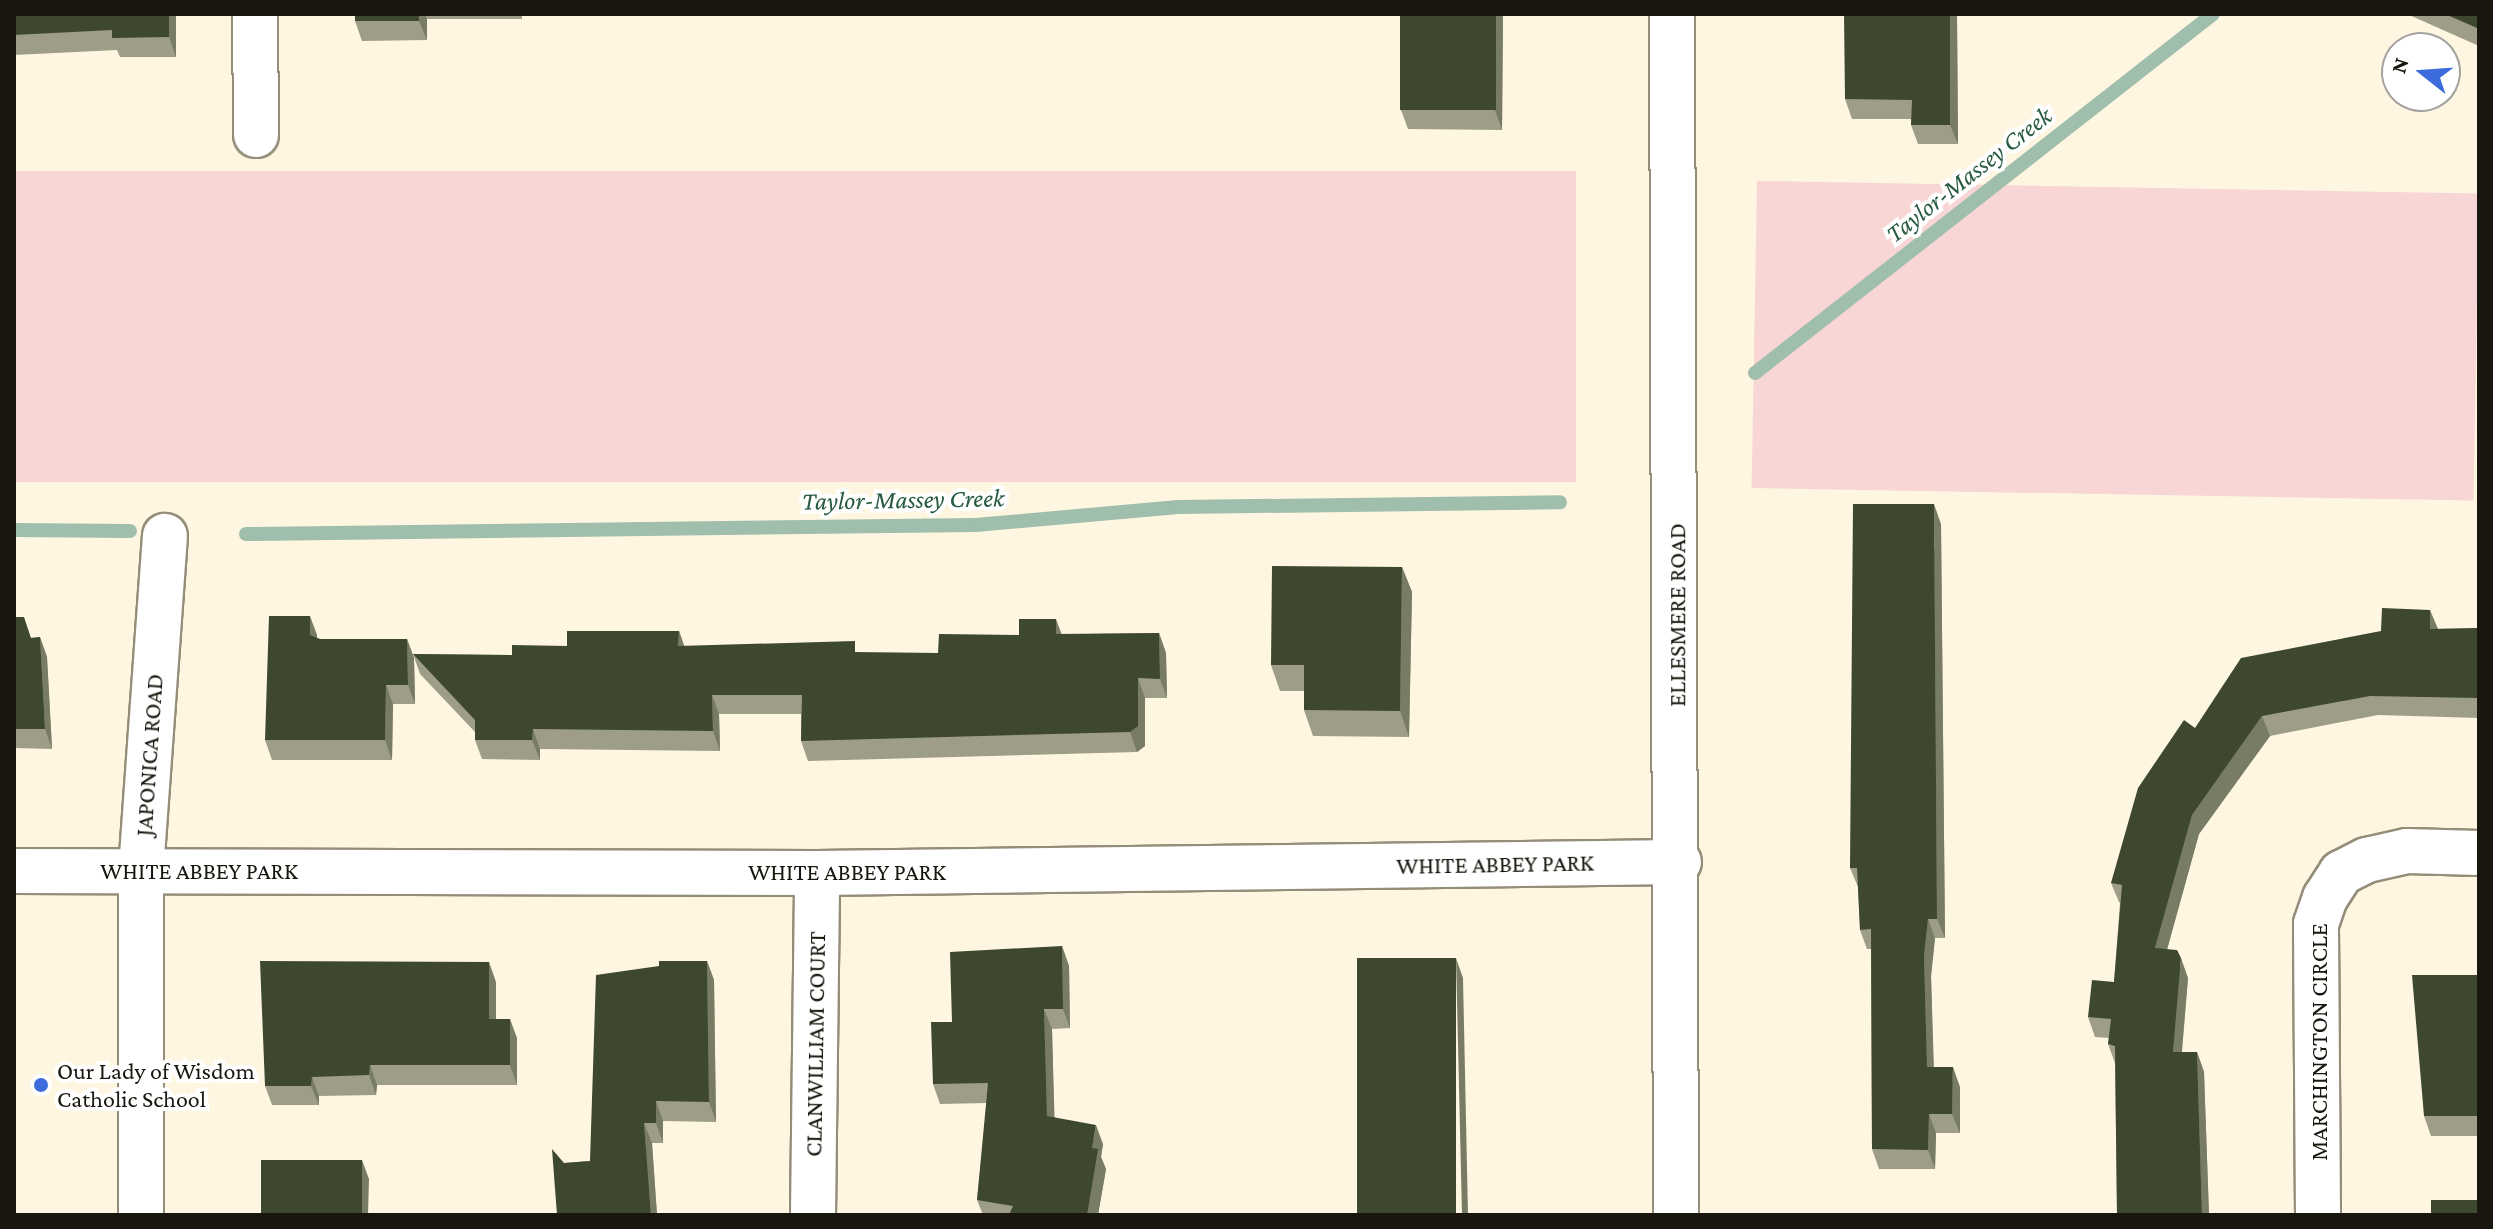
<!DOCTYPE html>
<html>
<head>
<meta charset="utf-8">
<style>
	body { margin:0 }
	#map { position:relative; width:2493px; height:1229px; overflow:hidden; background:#fef6e1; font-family:"Crimson Pro",serif }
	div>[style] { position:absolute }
	.green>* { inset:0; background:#f7d6d5; transform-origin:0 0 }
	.stream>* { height:14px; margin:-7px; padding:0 7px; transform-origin:7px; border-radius:7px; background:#a0beac }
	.roads { filter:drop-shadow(2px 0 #948d79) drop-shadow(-2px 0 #948d79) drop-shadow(0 2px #948d79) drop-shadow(0 -2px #948d79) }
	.street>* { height:44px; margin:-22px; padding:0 22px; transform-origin:22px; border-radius:22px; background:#fff }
	.secondary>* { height:44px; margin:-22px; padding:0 22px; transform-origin:22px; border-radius:22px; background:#fff }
	.wall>* { inset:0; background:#9e9e88 }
	.shaded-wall>* { inset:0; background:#787c64 }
	.building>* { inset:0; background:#3e472f; transform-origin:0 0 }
	.dots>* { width:22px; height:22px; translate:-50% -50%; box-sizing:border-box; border:4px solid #fff; border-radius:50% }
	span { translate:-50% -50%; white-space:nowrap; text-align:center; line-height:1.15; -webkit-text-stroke:8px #fff; paint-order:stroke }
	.street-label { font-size:24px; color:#18160e }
	.poi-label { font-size:24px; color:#18160e }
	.left { translate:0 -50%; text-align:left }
	.water-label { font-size:26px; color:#275b41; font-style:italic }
	.frame { position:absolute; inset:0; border:16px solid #18160e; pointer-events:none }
	.north { position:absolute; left:2381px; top:32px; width:80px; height:80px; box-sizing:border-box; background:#fff; border:2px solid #a3a29f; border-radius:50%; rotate:287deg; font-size:22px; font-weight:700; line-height:32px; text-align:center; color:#18160e }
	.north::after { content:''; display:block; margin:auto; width:28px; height:36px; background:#3d6cdd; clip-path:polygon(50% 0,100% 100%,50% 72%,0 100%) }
</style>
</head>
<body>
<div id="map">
	<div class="green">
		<div style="left:14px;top:171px;width:1562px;height:311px"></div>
		<div style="left:1757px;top:181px;width:722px;height:307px;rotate:1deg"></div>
	</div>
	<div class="stream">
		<div style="left:1755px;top:373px;width:582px;rotate:-38.09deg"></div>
		<div style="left:14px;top:530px;width:116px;rotate:0.5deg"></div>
		<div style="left:246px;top:534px;width:730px;rotate:-0.71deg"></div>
		<div style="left:976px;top:525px;width:203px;rotate:-5.1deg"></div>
		<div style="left:1178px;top:507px;width:382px;rotate:-0.7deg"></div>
	</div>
	<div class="roads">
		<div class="street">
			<div style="left:255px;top:14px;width:121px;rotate:89.5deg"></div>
			<div style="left:14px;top:871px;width:803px;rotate:0.14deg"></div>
			<div style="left:817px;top:873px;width:862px;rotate:-0.73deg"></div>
			<div style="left:141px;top:1215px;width:345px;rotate:-90deg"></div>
			<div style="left:141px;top:870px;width:335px;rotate:-85.9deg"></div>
			<div style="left:813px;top:1215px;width:342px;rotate:-89.3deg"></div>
			<div style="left:2318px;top:1215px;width:291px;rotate:-90.4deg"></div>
			<div style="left:2316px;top:924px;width:28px;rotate:-71deg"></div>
			<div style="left:2325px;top:898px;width:30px;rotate:-57deg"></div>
			<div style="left:2341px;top:873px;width:29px;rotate:-27deg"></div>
			<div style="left:2367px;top:860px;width:41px;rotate:-12.7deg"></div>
			<div style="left:2407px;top:851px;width:72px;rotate:1.6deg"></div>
		</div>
		<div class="secondary">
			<div style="left:1672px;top:14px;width:1201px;rotate:89.81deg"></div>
		</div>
	</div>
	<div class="wall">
		<div style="clip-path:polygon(14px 14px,176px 14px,176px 57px,120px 57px,117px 50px,14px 55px)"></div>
		<div style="clip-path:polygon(355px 14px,522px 14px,522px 19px,427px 19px,427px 40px,362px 41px,355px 21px)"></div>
		<div style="clip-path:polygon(1400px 14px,1503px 14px,1502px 130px,1408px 129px,1401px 110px)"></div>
		<div style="clip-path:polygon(1957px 14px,1958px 144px,1918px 144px,1911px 125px,1911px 119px,1852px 119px,1845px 99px)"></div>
		<div style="clip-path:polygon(2407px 14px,2479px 14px,2479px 46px)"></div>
		<div style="clip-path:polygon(1941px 524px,1945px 938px,1935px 938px,1931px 976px,1934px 1067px,1960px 1087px,1960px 1133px,1936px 1133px,1935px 1169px,1879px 1169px,1872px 1149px,1871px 949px,1867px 949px,1860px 930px,1858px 887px,1850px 868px)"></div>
		<div style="clip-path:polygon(1402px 567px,1412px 592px,1409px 737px,1313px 736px,1304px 710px,1304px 691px,1280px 691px,1271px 665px)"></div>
		<div style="clip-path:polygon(14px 617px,31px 638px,40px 637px,47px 657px,52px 749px,14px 748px)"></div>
		<div style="clip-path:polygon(2479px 628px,2479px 718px,2378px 715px,2270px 736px,2199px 834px,2167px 949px,2188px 978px,2182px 1052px,2197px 1052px,2204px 1072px,2209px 1215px,2117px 1215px,2115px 1063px,2108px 1044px,2109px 1038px,2095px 1037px,2088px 1017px,2114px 982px,2120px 903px,2119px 902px,2111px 883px,2195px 728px,2437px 629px)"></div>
		<div style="clip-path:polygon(679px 631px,684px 646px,859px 653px,938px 653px,1019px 635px,1159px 633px,1166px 653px,1167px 698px,1145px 698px,1145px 746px,1137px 752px,808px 761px,801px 741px,801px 714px,719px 714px,720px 751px,540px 749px,540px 760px,482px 759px,475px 740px,475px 732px,420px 674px,413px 654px,512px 655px,567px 646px)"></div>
		<div style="clip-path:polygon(317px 635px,317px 638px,320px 639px,407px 639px,414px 658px,415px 704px,393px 704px,392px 760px,272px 760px,265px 740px)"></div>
		<div style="clip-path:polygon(1062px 946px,1069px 966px,1070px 1028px,1052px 1029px,1054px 1117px,1103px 1144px,1101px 1157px,1106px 1169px,1098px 1215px,983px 1215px,977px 1200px,987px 1103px,940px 1104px,933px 1084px)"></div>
		<div style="clip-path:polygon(707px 961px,714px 980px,716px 1122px,663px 1121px,663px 1143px,652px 1143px,657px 1215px,564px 1163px,590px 1161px)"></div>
		<div style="clip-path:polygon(2479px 975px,2479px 1136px,2431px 1136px,2424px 1116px)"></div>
		<div style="clip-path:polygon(496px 982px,496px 1019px,517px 1038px,517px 1085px,377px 1085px,376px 1095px,319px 1096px,319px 1105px,272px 1105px,265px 1086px)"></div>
	</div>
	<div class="shaded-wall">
		<div style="clip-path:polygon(169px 14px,176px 14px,176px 57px,169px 37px)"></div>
		<div style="clip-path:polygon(419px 14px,425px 14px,427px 19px,427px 40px,419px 21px)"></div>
		<div style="clip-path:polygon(1496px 14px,1503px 14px,1502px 130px,1495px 110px)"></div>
		<div style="clip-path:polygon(1950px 14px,1957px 14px,1958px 144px,1950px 125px)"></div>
		<div style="clip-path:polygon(1934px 504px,1941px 524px,1945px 938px,1937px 919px)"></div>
		<div style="clip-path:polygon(1402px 567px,1412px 592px,1409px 737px,1400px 711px)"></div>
		<div style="clip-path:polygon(2430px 610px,2438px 629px,2430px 629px)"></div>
		<div style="clip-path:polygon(310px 616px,317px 635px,317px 655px,310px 635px)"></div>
		<div style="clip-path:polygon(1056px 619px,1063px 638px,1056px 634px)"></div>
		<div style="clip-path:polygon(679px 631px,686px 651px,678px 646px)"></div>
		<div style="clip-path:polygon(1159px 633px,1166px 653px,1167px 698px,1160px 679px)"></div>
		<div style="clip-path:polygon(40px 637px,47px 657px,52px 749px,45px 729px)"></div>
		<div style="clip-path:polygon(407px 639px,414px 658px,415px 704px,408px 685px)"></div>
		<div style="clip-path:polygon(1138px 678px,1145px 698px,1145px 746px,1137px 752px,1130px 732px)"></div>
		<div style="clip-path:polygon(386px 685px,393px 704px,392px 760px,385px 740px)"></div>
		<div style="clip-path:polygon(712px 695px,719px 714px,720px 751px,713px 731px)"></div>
		<div style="clip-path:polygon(2262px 716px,2270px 736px,2199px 834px,2162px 968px,2155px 948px,2192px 815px)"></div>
		<div style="clip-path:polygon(533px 729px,540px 749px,540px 760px,532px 740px)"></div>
		<div style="clip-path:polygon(1928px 919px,1935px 938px,1931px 976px,1934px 1086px,1927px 1067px,1924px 956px)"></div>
		<div style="clip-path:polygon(1062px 946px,1069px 966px,1070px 1028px,1063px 1009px)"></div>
		<div style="clip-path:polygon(1456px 958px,1463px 978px,1468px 1215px,1462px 1215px)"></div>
		<div style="clip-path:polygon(2181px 958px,2188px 978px,2180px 1072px,2173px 1052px)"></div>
		<div style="clip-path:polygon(707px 961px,714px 980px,716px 1122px,709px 1102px)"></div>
		<div style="clip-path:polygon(489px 962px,496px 982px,496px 1039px,489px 1019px)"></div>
		<div style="clip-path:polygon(1044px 1009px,1052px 1029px,1055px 1135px,1047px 1116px)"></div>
		<div style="clip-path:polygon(510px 1019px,517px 1038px,517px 1085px,510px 1065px)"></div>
		<div style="clip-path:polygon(2197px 1052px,2204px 1072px,2209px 1215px,2202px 1215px)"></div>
		<div style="clip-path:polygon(370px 1065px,377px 1085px,376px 1095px,369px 1075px)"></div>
		<div style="clip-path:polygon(1953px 1067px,1960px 1087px,1960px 1133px,1952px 1114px)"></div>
		<div style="clip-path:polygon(312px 1077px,319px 1096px,319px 1105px,311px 1086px)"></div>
		<div style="clip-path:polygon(656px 1101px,663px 1121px,663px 1143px,656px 1123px)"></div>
		<div style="clip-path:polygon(1929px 1114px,1936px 1133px,1935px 1169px,1928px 1150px)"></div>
		<div style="clip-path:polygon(644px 1123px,652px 1143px,657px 1215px,651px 1215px)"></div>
		<div style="clip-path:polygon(1096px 1125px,1103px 1144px,1101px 1157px,1106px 1169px,1098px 1215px,1087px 1215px,1092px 1148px)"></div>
		<div style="clip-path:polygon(362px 1160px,369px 1179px,368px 1215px,361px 1215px)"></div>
	</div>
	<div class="building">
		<div style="clip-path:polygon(14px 14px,169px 14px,169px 37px,112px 38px,112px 30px,14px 35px)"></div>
		<div style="left:355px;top:14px;width:64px;height:7px"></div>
		<div style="left:1400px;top:14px;width:96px;height:96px"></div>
		<div style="clip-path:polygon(1844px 14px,1950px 14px,1950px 125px,1911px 125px,1912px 100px,1845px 99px)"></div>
		<div style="clip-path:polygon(2445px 14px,2479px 14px,2479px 22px,2477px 28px)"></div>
		<div style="clip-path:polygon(1853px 504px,1934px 504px,1937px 919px,1928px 919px,1924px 956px,1927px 1067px,1953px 1067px,1952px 1114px,1929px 1114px,1928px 1150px,1872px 1149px,1871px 929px,1860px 930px,1857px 868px,1850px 868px)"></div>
		<div style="clip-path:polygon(1272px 566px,1402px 567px,1400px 711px,1304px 710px,1304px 665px,1271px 665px)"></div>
		<div style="clip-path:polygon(2382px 608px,2430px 610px,2430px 629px,2479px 628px,2479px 715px,2478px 698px,2370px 696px,2262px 716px,2192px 815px,2155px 948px,2177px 950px,2181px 958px,2173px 1052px,2197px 1052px,2202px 1215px,2117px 1215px,2115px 1046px,2108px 1044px,2111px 1019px,2088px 1017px,2092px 980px,2114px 982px,2122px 885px,2111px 883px,2138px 788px,2184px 720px,2195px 728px,2241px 658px,2381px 631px)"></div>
		<div style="clip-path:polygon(269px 616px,310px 616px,310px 635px,320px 639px,407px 639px,408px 685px,386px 685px,385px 740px,265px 740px)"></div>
		<div style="clip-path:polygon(14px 617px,24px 617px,31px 638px,40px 637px,45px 729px,14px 729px)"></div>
		<div style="clip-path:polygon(1019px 619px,1056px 619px,1056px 634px,1159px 633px,1160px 679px,1138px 678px,1138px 726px,1130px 732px,801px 741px,802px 695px,712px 695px,713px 731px,533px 729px,532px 740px,475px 740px,475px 720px,413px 654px,512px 655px,512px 645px,567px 646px,567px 631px,679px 631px,678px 646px,855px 641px,855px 652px,938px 653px,939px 634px,1019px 635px)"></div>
		<div style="clip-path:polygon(1062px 946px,1063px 1009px,1044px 1009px,1047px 1116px,1096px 1125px,1092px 1148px,1098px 1149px,1087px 1215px,1009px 1215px,1013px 1206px,977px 1200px,988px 1083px,933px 1084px,931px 1022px,952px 1022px,950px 952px)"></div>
		<div style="left:1357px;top:958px;width:99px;height:257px"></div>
		<div style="clip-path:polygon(260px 961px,489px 962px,489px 1019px,510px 1019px,510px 1065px,370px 1065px,369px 1075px,312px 1077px,311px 1086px,265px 1086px)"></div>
		<div style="clip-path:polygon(659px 961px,707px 961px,709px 1102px,656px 1101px,656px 1123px,644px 1123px,651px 1215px,557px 1215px,552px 1149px,564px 1163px,590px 1161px,596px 975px,659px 966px)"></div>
		<div style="clip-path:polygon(2412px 975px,2479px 975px,2478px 1116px,2424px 1116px)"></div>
		<div style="left:261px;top:1160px;width:101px;height:55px"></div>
		<div style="left:2479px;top:1200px;width:15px;height:48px;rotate:90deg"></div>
	</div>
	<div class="dots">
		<div style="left:41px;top:1085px;background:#3d6cdd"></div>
	</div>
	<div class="street-label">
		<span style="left:1677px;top:615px;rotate:-90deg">ELLESMERE ROAD</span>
		<span style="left:149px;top:755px;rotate:-86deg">JAPONICA ROAD</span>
		<span style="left:1495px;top:864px;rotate:-1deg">WHITE ABBEY PARK</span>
		<span style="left:199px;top:871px">WHITE ABBEY PARK</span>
		<span style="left:847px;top:872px">WHITE ABBEY PARK</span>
		<span style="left:2319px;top:1042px;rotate:-90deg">MARCHINGTON CIRCLE</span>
		<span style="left:815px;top:1044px;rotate:-89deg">CLANWILLIAM COURT</span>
	</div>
	<div class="poi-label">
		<span class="left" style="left:57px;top:1085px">Our Lady of Wisdom<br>Catholic School</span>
	</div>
	<div class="water-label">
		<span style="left:1969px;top:175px;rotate:-38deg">Taylor-Massey Creek</span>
		<span style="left:903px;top:500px;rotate:-1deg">Taylor-Massey Creek</span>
	</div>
	<div class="frame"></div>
	<div class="north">N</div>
</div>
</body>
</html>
